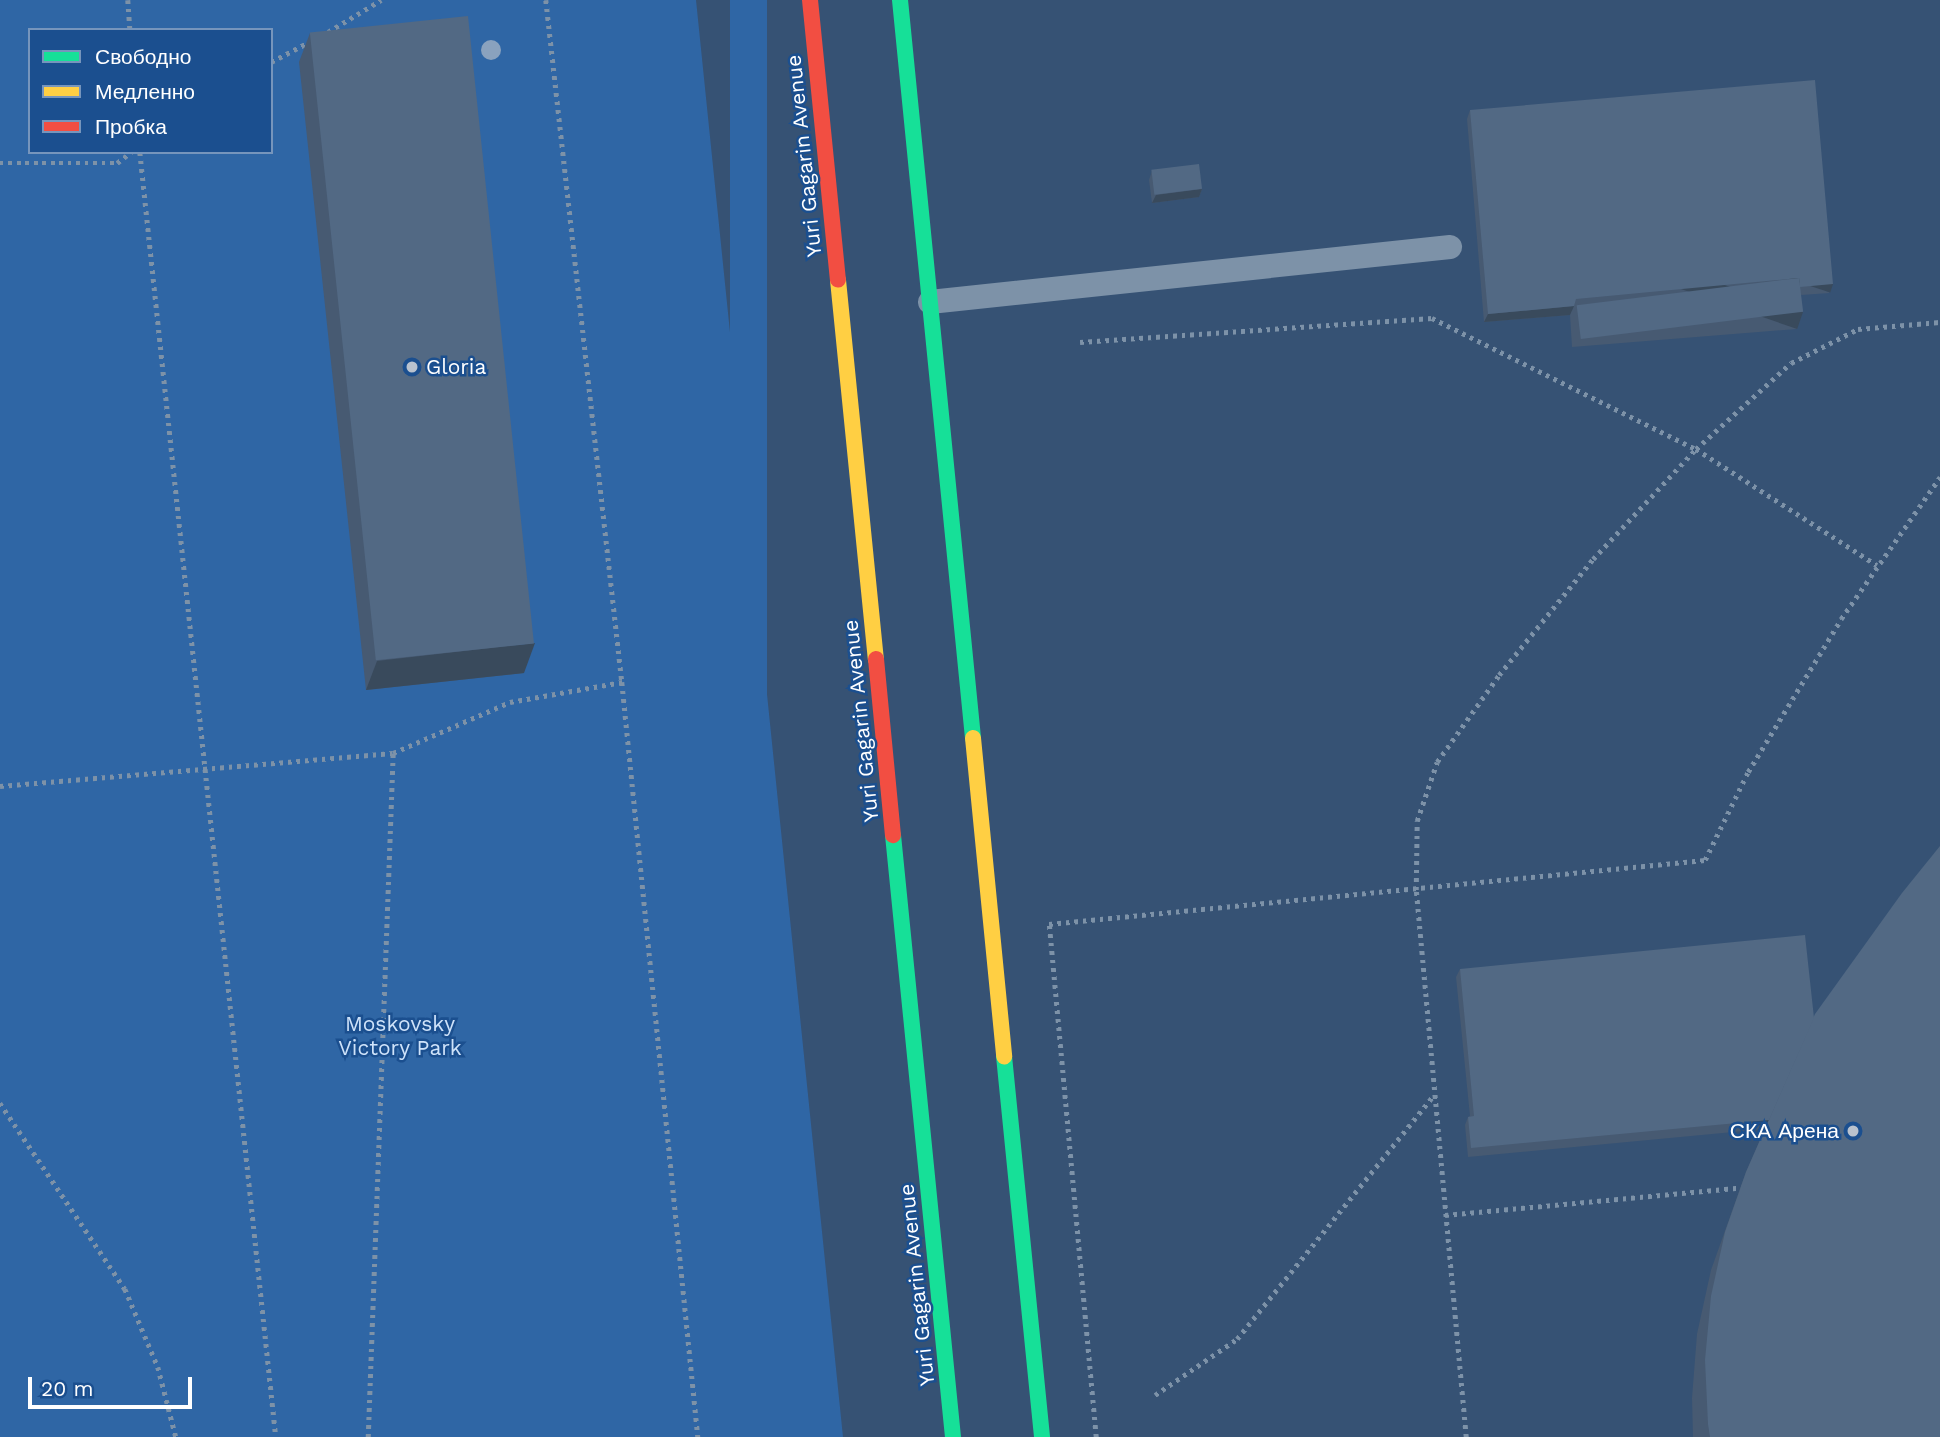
<!DOCTYPE html>
<html>
<head>
<meta charset="utf-8">
<style>
	body { margin:0 }
	#map { position:relative; width:1940px; height:1437px; overflow:hidden; background:#365274; font-family:"Work Sans",sans-serif }
	div>[style] { position:absolute }
	.green>* { inset:0; background:#2f66a5; transform-origin:0 0 }
	.path>* { height:4.5px; margin-top:-2.25px; transform-origin:0; background:repeating-linear-gradient(90deg,#7d92a8 0 3.5px,transparent 0 8.5px) }
	.lane>* { height:24px; margin:-12px; padding:0 12px; transform-origin:12px; border-radius:12px; background:#7d92a8 }
	.fast>* { height:16px; margin:-8px; padding:0 8px; transform-origin:8px; border-radius:8px; background:#16e098 }
	.slow>* { height:16px; margin:-8px; padding:0 8px; transform-origin:8px; border-radius:8px; background:#ffcf43 }
	.jam>* { height:16px; margin:-8px; padding:0 8px; transform-origin:8px; border-radius:8px; background:#f24e42 }
	.trees>* { width:20px; height:20px; margin:-10px; border-radius:50%; background:#8aa2be }
	.wall>* { inset:0; background:#475a72 }
	.shaded-wall>* { inset:0; background:#394a5c; transform-origin:0 0 }
	.building>* { inset:0; background:#526984; transform-origin:0 0 }
	.dots>* { width:19px; height:19px; translate:-50% -50%; box-sizing:border-box; border:4px solid #1b4f8f; border-radius:50% }
	span { translate:-50% -50%; white-space:nowrap; text-align:center; line-height:1.15; -webkit-text-stroke:5px #1b4f8f; paint-order:stroke }
	.street-label { font-size:21px; color:#fff }
	.poi-label { font-size:21px; color:#fff }
	.left { translate:0 -50%; text-align:left }
	.right { translate:-100% -50%; text-align:right }
	.park-label { font-size:21px; color:#cfe3fa }
	.legend { position:absolute; left:28px; top:28px; width:245px; height:126px; box-sizing:border-box; background:#1b4f8f; border:2px solid #7695bc; margin:0; padding:9px 12px; list-style:none; font-size:21px; color:#fff }
	.legend li { display:flex; align-items:center; gap:14px; height:35px }
	.legend b { width:35px; border:2px solid #7695bc }
	.scale { position:absolute; left:28px; top:1377px; width:164px; height:32px; box-sizing:border-box; border:4px solid #fff; border-top:0; padding-left:9px; font-size:21px; line-height:24px; white-space:nowrap; color:#fff; -webkit-text-stroke:5px #1b4f8f; paint-order:stroke }
</style>
</head>
<body>
<div id="map">
	<div class="green">
		<div style="clip-path:polygon(evenodd,0 0,696px 0,843px 1437px,0 1437px,0 0,30px 30px,271px 30px,271px 152px,30px 152px,30px 30px)"></div>
		<div style="left:730px;top:0;width:37px;height:1444px"></div>
	</div>
	<div class="path">
		<div style="left:128px;top:0;width:30px;rotate:86deg"></div>
		<div style="left:546px;top:0;width:686px;rotate:83.64deg"></div>
		<div style="left:622px;top:682px;width:759px;rotate:84.25deg"></div>
		<div style="left:328px;top:32px;width:62px;rotate:-31.1deg"></div>
		<div style="left:271px;top:62px;width:45px;rotate:-27.7deg"></div>
		<div style="left:140px;top:152px;width:1292px;rotate:83.96deg"></div>
		<div style="left:0;top:163px;width:117px"></div>
		<div style="left:117px;top:163px;width:18px;rotate:-38deg"></div>
		<div style="left:1080px;top:342px;width:353px;rotate:-3.9deg"></div>
		<div style="left:1432px;top:318px;width:295px;rotate:26.4deg"></div>
		<div style="left:1696px;top:449px;width:128px;rotate:-42.2deg"></div>
		<div style="left:1791px;top:363px;width:75px;rotate:-26.9deg"></div>
		<div style="left:1858px;top:329px;width:82px;rotate:-4.9deg"></div>
		<div style="left:0;top:786px;width:394px;rotate:-4.8deg"></div>
		<div style="left:393px;top:753px;width:128px;rotate:-23.6deg"></div>
		<div style="left:510px;top:702px;width:114px;rotate:-10.1deg"></div>
		<div style="left:0;top:1103px;width:224px;rotate:56.1deg"></div>
		<div style="left:125px;top:1289px;width:85px;rotate:67.1deg"></div>
		<div style="left:158px;top:1367px;width:72px;rotate:75.6deg"></div>
		<div style="left:1445px;top:1215px;width:300px;rotate:-5.3deg"></div>
		<div style="left:1155px;top:1395px;width:99px;rotate:-34.3deg"></div>
		<div style="left:1237px;top:1339px;width:312px;rotate:-51.1deg"></div>
		<div style="left:368px;top:1437px;width:684px;rotate:-87.91deg"></div>
		<div style="left:1096px;top:1437px;width:515px;rotate:-95.23deg"></div>
		<div style="left:1049px;top:924px;width:659px;rotate:-5.57deg"></div>
		<div style="left:1705px;top:860px;width:98px;rotate:-64deg"></div>
		<div style="left:1748px;top:772px;width:179px;rotate:-58.7deg"></div>
		<div style="left:1841px;top:619px;width:173px;rotate:-55.1deg"></div>
		<div style="left:1466px;top:1437px;width:549px;rotate:-95.22deg"></div>
		<div style="left:1416px;top:890px;width:69px;rotate:-89.2deg"></div>
		<div style="left:1417px;top:821px;width:62px;rotate:-71.3deg"></div>
		<div style="left:1437px;top:762px;width:107px;rotate:-54.5deg"></div>
		<div style="left:1499px;top:675px;width:149px;rotate:-51deg"></div>
		<div style="left:1593px;top:559px;width:151px;rotate:-46.9deg"></div>
		<div style="left:1696px;top:449px;width:215px;rotate:32.7deg"></div>
	</div>
	<div class="lane">
		<div style="left:930px;top:302px;width:523px;rotate:-6.04deg"></div>
	</div>
	<div class="fast">
		<div style="left:900px;top:0;width:742px;rotate:84.35deg"></div>
		<div style="left:893px;top:835px;width:605px;rotate:84.31deg"></div>
		<div style="left:1004px;top:1056px;width:383px;rotate:84.3deg"></div>
	</div>
	<div class="slow">
		<div style="left:838px;top:280px;width:381px;rotate:84.3deg"></div>
		<div style="left:973px;top:738px;width:320px;rotate:84.4deg"></div>
	</div>
	<div class="jam">
		<div style="left:810px;top:0;width:281px;rotate:84.3deg"></div>
		<div style="left:876px;top:659px;width:177px;rotate:84.5deg"></div>
	</div>
	<div class="trees">
		<div style="left:491px;top:50px"></div>
	</div>
	<div class="wall">
		<div style="clip-path:polygon(310px 33px,524px 673px,366px 690px,299px 62px)"></div>
		<div style="clip-path:polygon(1470px 110px,1830px 293px,1801px 295px,1797px 329px,1572px 347px,1570px 315px,1484px 322px,1467px 119px)"></div>
		<div style="clip-path:polygon(1152px 171px,1202px 189px,1199px 197px,1152px 203px,1149px 180px)"></div>
		<div style="clip-path:polygon(1460px 969px,1814px 1018px,1940px 1437px,1693px 1437px,1692px 1398px,1697px 1334px,1711px 1270px,1746px 1172px,1765px 1129px,1468px 1157px,1465px 1125px,1468px 1117px,1470px 1116px,1456px 977px)"></div>
	</div>
	<div class="shaded-wall">
		<div style="clip-path:polygon(1202px 189px,1199px 197px,1152px 203px,1156px 195px)"></div>
		<div style="left:1833px;top:284px;width:9px;height:257px;rotate:108deg"></div>
		<div style="clip-path:polygon(1574px 306px,1570px 315px,1484px 322px,1488px 314px)"></div>
		<div style="left:1803px;top:312px;width:18px;height:226px;rotate:109deg"></div>
		<div style="clip-path:polygon(535px 643px,524px 673px,366px 690px,377px 661px)"></div>
		<div style="left:1771px;top:1120px;width:9px;height:301px;rotate:111deg"></div>
	</div>
	<div class="building">
		<div style="left:468px;top:16px;width:631px;height:159px;rotate:84deg"></div>
		<div style="clip-path:polygon(1815px 80px,1833px 284px,1800px 287px,1799px 278px,1576px 299px,1574px 306px,1488px 314px,1470px 110px)"></div>
		<div style="left:1199px;top:164px;width:25px;height:48px;rotate:83deg"></div>
		<div style="left:1799px;top:278px;width:34px;height:224px;rotate:83deg"></div>
		<div style="clip-path:polygon(1940px 846px,1940px 1437px,1710px 1437px,1708px 1424px,1705px 1360px,1711px 1296px,1725px 1232px,1746px 1172px,1815px 1014px,1902px 893px)"></div>
		<div style="clip-path:polygon(1805px 935px,1814px 1018px,1769px 1120px,1471px 1148px,1468px 1117px,1474px 1116px,1460px 969px)"></div>
	</div>
	<div class="dots">
		<div style="left:412px;top:367px;background:#b9c2ce"></div>
		<div style="left:1853px;top:1131px;background:#b9c2ce"></div>
	</div>
	<div class="street-label">
		<span style="left:804px;top:156px;rotate:-96deg">Yuri Gagarin Avenue</span>
		<span style="left:861px;top:721px;rotate:-96deg">Yuri Gagarin Avenue</span>
		<span style="left:917px;top:1285px;rotate:-96deg">Yuri Gagarin Avenue</span>
	</div>
	<div class="poi-label">
		<span class="left" style="left:426px;top:367px">Gloria</span>
		<span class="right" style="left:1839px;top:1131px">СКА Арена</span>
	</div>
	<div class="park-label">
		<span style="left:400px;top:1036px">Moskovsky<br>Victory Park</span>
	</div>
	<ul class="legend">
	<li><b style="height:9px;background:#16e098"></b>Свободно</li>
	<li><b style="height:9px;background:#ffcf43"></b>Медленно</li>
	<li><b style="height:9px;background:#f24e42"></b>Пробка</li>
	</ul>
	<div class="scale">20 m</div>
</div>
</body>
</html>
